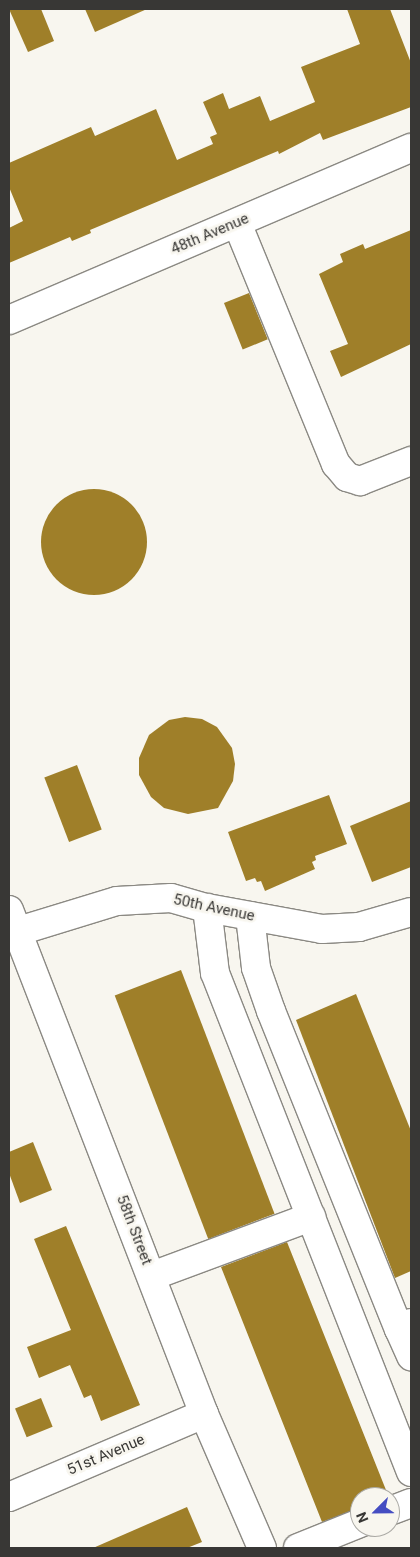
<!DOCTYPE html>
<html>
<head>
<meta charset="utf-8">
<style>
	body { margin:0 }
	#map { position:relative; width:420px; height:1557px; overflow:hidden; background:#f8f6ef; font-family:Roboto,sans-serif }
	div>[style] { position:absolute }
	.building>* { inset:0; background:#9f7f29; transform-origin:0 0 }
	.round { border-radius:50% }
	.roads { filter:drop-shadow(1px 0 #8b8983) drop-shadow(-1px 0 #8b8983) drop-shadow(0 1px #8b8983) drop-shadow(0 -1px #8b8983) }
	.minor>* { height:28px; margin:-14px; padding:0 14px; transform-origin:14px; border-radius:14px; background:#fff }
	span { translate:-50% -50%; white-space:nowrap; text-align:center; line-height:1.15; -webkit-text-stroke:5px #f8f6ef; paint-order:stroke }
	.street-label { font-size:15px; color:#383735 }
	.frame { position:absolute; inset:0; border:10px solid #383735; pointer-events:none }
	.north { position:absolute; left:350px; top:1487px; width:50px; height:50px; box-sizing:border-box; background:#f8f6ef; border:1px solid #abaaa5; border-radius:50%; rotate:247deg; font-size:14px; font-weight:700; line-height:20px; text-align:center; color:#383735 }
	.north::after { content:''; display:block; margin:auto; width:18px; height:22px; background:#454dc2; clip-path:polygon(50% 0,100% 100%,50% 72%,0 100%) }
</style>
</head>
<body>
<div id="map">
	<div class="building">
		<div style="clip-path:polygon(9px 9px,41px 9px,54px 41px,28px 52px)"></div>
		<div style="clip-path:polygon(85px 9px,147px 9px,95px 32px)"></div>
		<div style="clip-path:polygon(347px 9px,390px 9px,411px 63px,411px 107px,323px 140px,320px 133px,279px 154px,278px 151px,90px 230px,91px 233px,72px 241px,70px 237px,9px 263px,9px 228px,23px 221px,9px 187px,9px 163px,91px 127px,95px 136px,156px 109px,177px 160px,213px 144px,210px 137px,217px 134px,203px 102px,223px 93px,229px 109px,260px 96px,270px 121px,315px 102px,301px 67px,360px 44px)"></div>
		<div style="clip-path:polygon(411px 230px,411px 344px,341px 377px,330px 351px,348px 344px,319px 274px,343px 262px,340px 254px,363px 244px,365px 249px)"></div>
		<div style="left:249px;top:293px;width:50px;height:27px;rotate:68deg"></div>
		<div class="round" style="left:41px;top:489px;width:106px;height:106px"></div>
		<div style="clip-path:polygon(185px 717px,202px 719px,217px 727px,232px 748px,235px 764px,233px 781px,218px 808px,188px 814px,164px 808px,151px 797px,139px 775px,139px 758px,149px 735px,169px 720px)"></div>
		<div style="left:77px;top:765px;width:69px;height:35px;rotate:69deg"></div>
		<div style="clip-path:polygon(329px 795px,347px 844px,315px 856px,316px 860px,312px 862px,315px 869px,265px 891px,261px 881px,257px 882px,255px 878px,246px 881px,228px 832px)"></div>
		<div style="clip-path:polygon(411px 801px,411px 867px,372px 882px,350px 826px)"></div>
		<div style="left:181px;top:970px;width:261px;height:71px;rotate:69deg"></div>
		<div style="clip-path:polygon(356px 994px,411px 1131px,411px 1271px,395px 1278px,296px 1020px)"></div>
		<div style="clip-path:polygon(33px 1142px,52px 1190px,20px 1203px,9px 1173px,9px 1152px)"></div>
		<div style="clip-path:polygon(66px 1226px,140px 1405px,101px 1421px,91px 1395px,84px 1398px,70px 1365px,39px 1378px,27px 1347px,71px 1330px,34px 1239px)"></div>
		<div style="clip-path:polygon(287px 1242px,388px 1495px,360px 1497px,360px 1508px,322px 1522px,221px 1267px)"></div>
		<div style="left:41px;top:1398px;width:31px;height:28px;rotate:68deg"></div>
		<div style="clip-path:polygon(187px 1507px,202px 1542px,187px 1548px,93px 1548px)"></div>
	</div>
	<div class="roads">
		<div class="minor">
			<div style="left:237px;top:223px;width:261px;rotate:67.7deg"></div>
			<div style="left:336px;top:464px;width:17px;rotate:50deg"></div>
			<div style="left:347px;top:477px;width:14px;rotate:17deg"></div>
			<div style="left:360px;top:481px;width:55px;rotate:-21.4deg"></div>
			<div style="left:9px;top:320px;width:437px;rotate:-23.2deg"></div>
			<div style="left:207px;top:908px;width:65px;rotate:83deg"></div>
			<div style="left:215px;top:973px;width:536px;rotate:68.56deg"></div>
			<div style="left:9px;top:910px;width:540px;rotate:68.85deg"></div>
			<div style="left:204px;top:1414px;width:146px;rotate:66.6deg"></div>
			<div style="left:250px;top:916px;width:52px;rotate:83.4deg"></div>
			<div style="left:256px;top:968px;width:46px;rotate:70.8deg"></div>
			<div style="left:271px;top:1011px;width:343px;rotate:68.1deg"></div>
			<div style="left:399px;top:1329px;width:13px;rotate:-27deg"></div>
			<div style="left:9px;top:934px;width:113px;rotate:-17deg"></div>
			<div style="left:117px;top:901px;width:54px;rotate:-3.2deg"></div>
			<div style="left:171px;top:898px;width:37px;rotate:16deg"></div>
			<div style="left:207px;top:908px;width:117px;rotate:10.3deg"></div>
			<div style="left:322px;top:929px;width:37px;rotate:-3deg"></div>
			<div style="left:359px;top:927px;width:54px;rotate:-16.1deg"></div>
			<div style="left:152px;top:1276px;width:170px;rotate:-20.4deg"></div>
			<div style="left:399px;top:1329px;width:30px;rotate:66deg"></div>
			<div style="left:9px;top:1497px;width:212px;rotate:-23.1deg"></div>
			<div style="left:390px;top:1511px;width:22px;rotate:-21deg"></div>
			<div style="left:298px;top:1548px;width:67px;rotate:-22deg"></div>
		</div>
	</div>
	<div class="street-label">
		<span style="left:210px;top:234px;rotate:-23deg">48th Avenue</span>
		<span style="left:214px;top:908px;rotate:12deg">50th Avenue</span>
		<span style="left:134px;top:1230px;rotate:69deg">58th Street</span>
		<span style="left:106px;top:1455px;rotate:-23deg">51st Avenue</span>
	</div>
	<div class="frame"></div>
	<div class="north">N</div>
</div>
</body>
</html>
